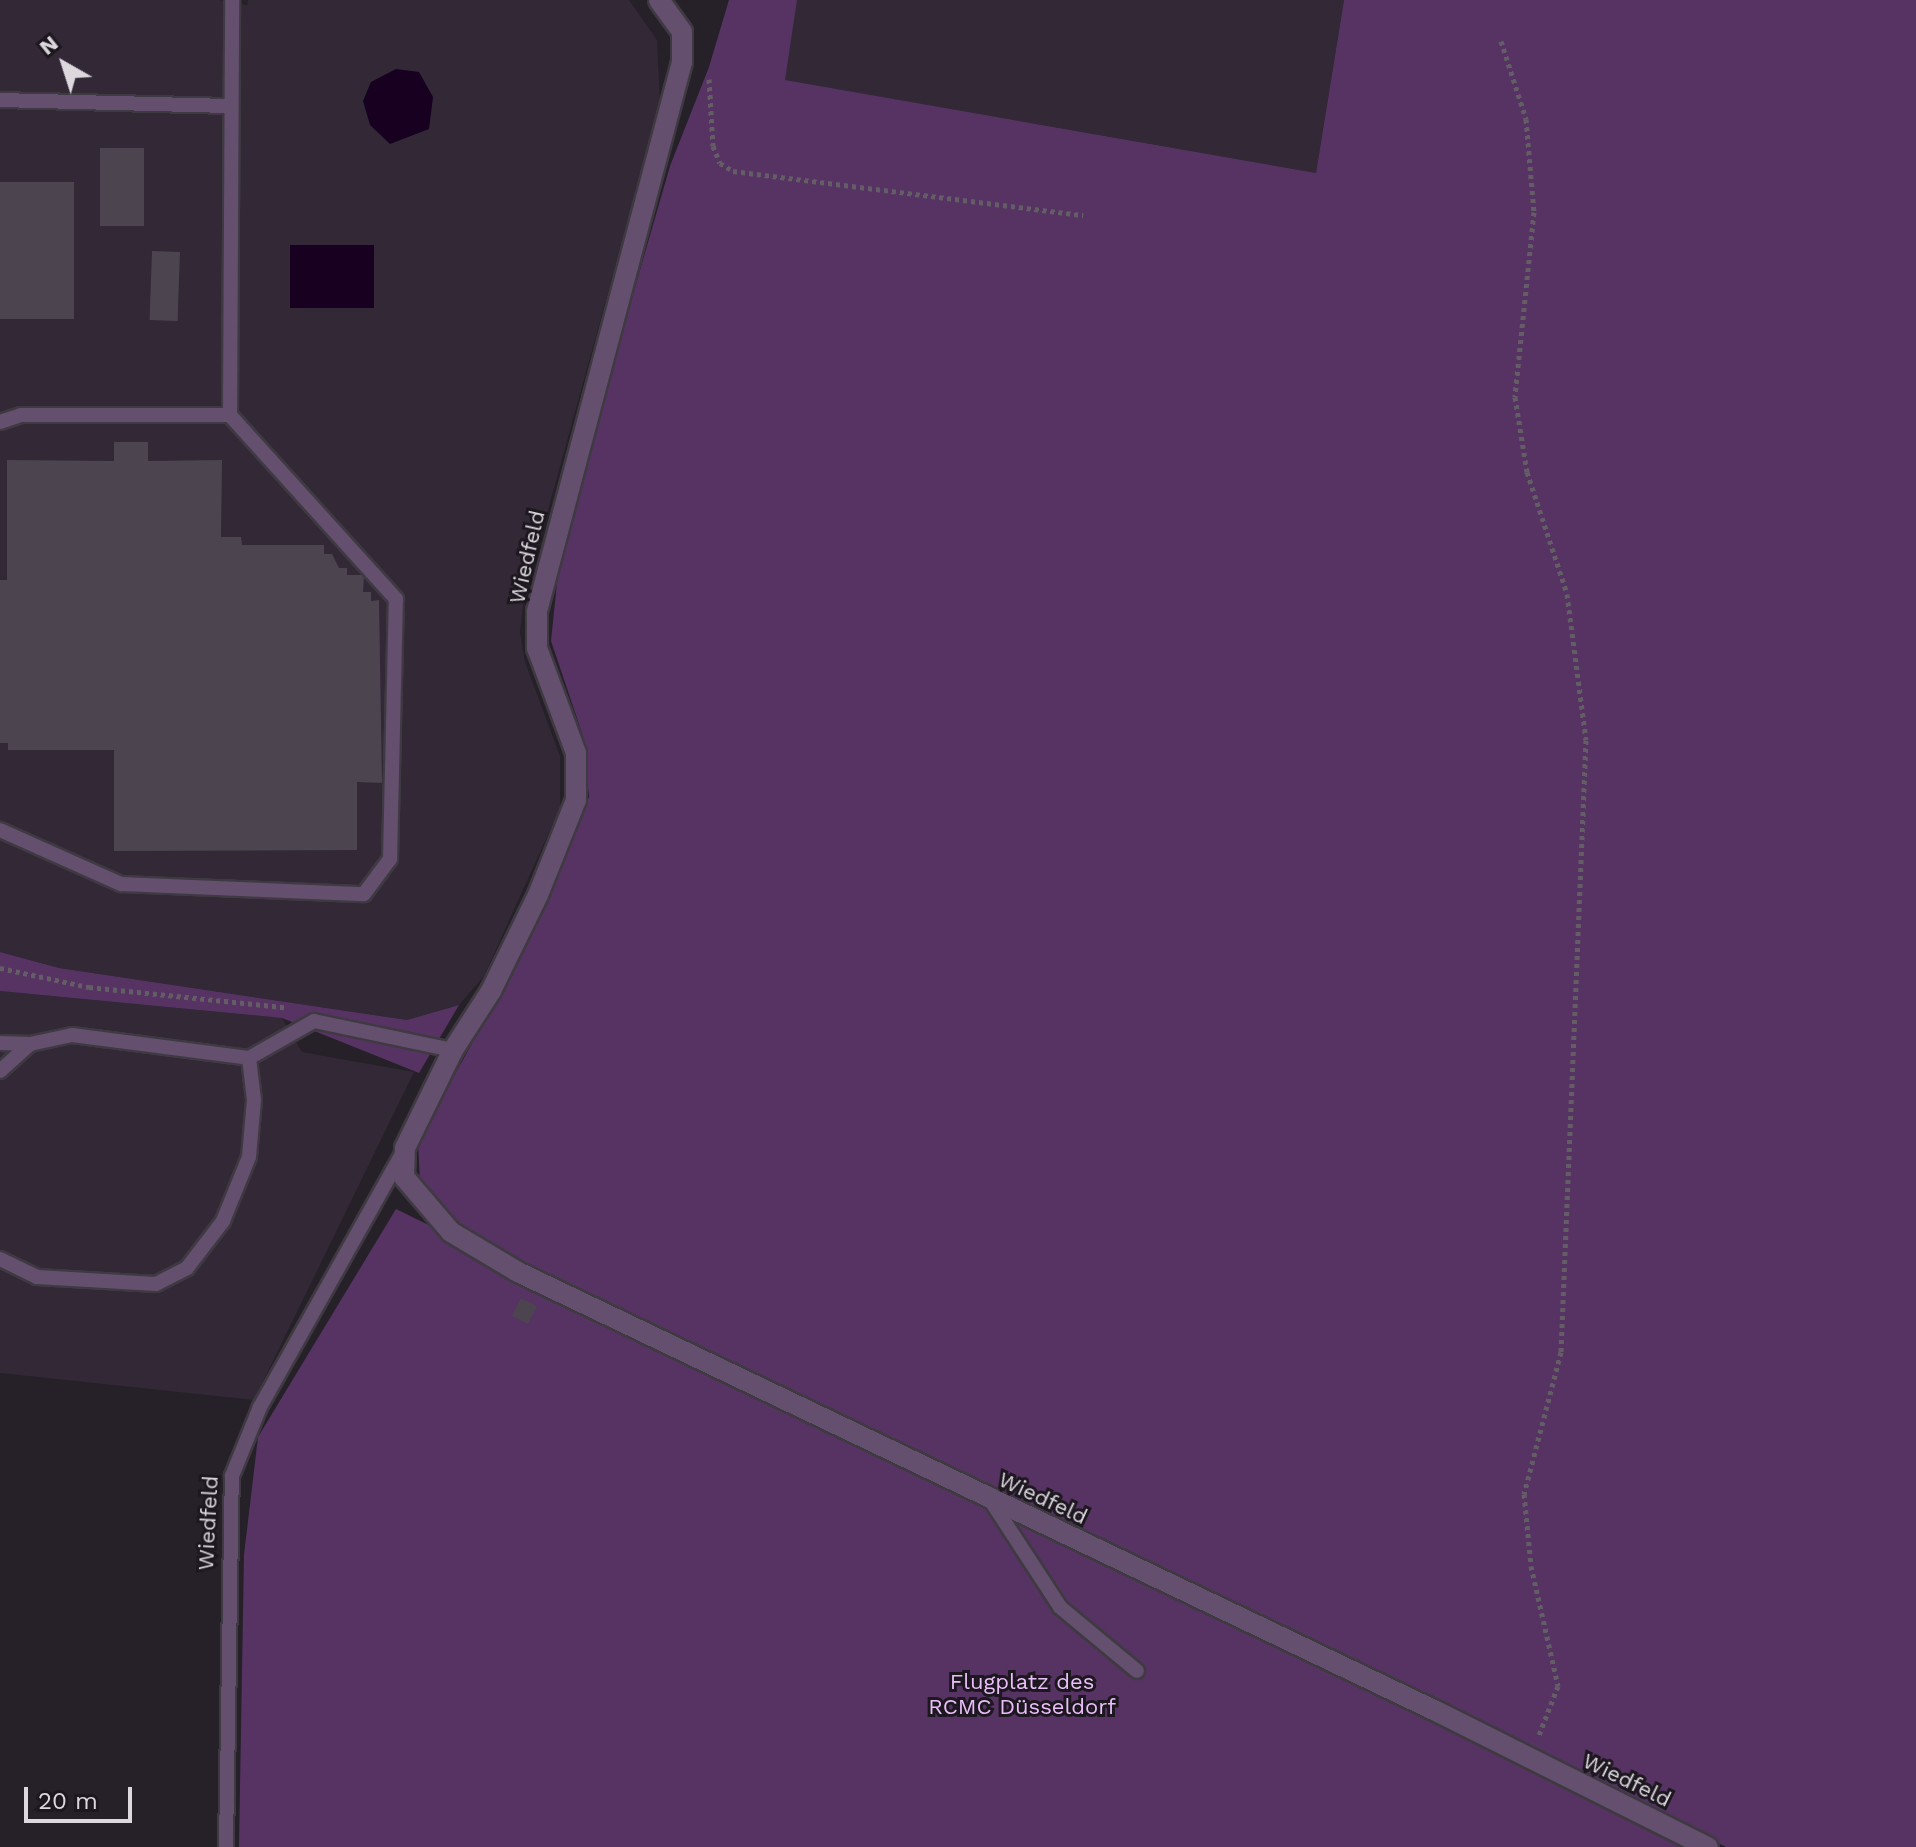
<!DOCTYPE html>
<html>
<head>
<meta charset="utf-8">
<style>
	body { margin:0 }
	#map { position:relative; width:1916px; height:1847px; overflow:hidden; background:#262029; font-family:"Work Sans",sans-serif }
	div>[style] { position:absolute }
	.built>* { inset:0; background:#322836 }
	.green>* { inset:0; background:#563363 }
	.water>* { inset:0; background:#170020; transform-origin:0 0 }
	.building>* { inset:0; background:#4c454f; transform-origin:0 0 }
	.path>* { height:5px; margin-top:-2.5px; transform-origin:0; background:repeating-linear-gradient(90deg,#635e66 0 4px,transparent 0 8px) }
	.roads { filter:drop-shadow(2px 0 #3f3a42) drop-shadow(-2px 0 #3f3a42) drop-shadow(0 2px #3f3a42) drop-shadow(0 -2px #3f3a42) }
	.lane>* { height:14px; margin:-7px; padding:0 7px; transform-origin:7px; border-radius:7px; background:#654f6e }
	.street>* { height:20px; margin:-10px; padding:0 10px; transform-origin:10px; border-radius:10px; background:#654f6e }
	span { translate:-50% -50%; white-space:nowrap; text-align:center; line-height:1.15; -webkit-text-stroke:6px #1d171f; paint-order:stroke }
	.street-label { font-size:22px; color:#dcd8de }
	.park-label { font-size:22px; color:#eabefa }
	.north { position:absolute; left:24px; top:24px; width:80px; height:80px; -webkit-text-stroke:6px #1d171f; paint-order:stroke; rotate:321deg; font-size:22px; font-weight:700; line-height:32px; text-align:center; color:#dcd8de }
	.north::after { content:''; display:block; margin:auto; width:28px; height:36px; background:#dcd8de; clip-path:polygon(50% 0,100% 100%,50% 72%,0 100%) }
	.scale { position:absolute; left:24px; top:1787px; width:108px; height:36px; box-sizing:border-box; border:4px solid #dcd8de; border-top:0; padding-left:10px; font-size:24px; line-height:28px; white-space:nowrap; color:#dcd8de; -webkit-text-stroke:6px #1d171f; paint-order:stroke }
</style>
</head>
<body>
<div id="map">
	<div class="built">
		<div style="clip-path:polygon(0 0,219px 0,247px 5px,248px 0,629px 0,657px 40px,660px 104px,524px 597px,520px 632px,525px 662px,560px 756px,560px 808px,484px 976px,459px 1005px,407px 1020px,59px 968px,0 952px)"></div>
		<div style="clip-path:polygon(729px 0,1344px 0,1316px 173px,709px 67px)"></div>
		<div style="clip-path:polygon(0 991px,282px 1018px,302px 1052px,414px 1072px,254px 1400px,0 1373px)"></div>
	</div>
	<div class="green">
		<div style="clip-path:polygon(729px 0,797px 0,785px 80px,1316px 173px,1344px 0,1916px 0,1916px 1847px,1726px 1847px,1530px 1748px,517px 1264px,447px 1214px,420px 1183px,418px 1141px,501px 991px,589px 797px,582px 733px,551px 641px,561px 544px,670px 166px,709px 67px)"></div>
		<div style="clip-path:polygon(0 952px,59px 968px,407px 1020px,459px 1005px,419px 1073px,282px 1018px,0 991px)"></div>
		<div style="clip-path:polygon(396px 1209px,1527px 1763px,1692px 1847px,239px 1847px,244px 1555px,258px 1437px)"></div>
	</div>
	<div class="water">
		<div style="clip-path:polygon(396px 69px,419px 72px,433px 97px,429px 129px,390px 144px,370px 125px,363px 101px,371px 82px)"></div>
		<div style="left:374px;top:245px;width:63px;height:84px;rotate:90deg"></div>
	</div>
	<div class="building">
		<div style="left:100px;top:148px;width:44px;height:78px"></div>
		<div style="left:0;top:182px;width:74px;height:137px"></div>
		<div style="left:152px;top:251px;width:28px;height:69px;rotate:2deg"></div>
		<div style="clip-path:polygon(114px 442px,148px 442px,148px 461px,222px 460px,221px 537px,241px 537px,242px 545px,324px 545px,324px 554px,332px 554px,339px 568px,347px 568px,347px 575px,364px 575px,363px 592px,371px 592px,371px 601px,379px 600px,382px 783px,357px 782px,357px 850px,114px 851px,114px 750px,8px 750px,8px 743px,0 743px,0 580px,7px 580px,7px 460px,114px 461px)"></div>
		<div style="left:521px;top:1298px;width:18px;height:20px;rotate:27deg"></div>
	</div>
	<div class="path">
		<div style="left:1501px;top:41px;width:82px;rotate:72.2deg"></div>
		<div style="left:1526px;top:119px;width:93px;rotate:85.1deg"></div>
		<div style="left:1534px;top:212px;width:186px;rotate:95.9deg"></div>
		<div style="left:1515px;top:397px;width:76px;rotate:80.9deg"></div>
		<div style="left:1527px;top:472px;width:128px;rotate:71.8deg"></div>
		<div style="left:1567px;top:594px;width:147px;rotate:82.6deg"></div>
		<div style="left:1586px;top:740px;width:613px;rotate:92.34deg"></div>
		<div style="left:1561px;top:1352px;width:147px;rotate:104.6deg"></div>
		<div style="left:1524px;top:1494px;width:72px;rotate:84.4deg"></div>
		<div style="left:1531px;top:1566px;width:123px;rotate:77.3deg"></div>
		<div style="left:1558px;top:1686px;width:53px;rotate:111.2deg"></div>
		<div style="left:709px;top:79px;width:67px;rotate:86.6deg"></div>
		<div style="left:713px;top:146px;width:18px;rotate:68deg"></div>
		<div style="left:720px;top:163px;width:15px;rotate:32deg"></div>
		<div style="left:733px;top:171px;width:353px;rotate:7.2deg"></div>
		<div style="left:0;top:968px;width:91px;rotate:12.1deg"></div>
		<div style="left:89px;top:987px;width:196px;rotate:5.9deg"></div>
	</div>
	<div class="roads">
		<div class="lane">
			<div style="left:0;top:100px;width:229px;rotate:1.5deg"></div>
			<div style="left:0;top:422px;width:22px;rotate:-18deg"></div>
			<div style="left:21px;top:415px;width:209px"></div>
			<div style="left:0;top:830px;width:133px;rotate:24.1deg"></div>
			<div style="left:121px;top:884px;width:243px;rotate:2.4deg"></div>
			<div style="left:364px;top:894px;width:44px;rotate:-53.4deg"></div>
			<div style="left:390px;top:859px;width:260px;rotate:-88.7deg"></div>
			<div style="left:396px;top:599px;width:248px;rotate:-132.1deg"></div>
			<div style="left:230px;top:415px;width:415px;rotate:-89.7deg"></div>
			<div style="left:0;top:1043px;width:30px;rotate:2deg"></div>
			<div style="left:0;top:1071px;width:40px;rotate:-42deg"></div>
			<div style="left:30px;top:1044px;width:43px;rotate:-12.1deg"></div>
			<div style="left:72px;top:1035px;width:178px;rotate:7.4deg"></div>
			<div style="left:249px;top:1058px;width:75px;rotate:-29.6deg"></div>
			<div style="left:314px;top:1021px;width:142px;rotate:11.8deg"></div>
			<div style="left:0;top:1259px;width:41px;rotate:25.9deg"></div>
			<div style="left:37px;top:1277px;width:119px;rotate:3.4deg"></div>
			<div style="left:156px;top:1284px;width:35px;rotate:-27deg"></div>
			<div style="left:187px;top:1268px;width:59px;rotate:-52.5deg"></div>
			<div style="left:223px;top:1221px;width:69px;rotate:-67.9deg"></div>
			<div style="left:249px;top:1157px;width:57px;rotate:-85deg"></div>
			<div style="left:254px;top:1100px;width:42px;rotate:-96.8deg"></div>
			<div style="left:991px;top:1501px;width:126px;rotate:56.9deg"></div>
			<div style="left:1060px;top:1607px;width:100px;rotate:39.7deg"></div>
			<div style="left:226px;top:1847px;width:371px;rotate:-89.1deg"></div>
			<div style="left:232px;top:1476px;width:74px;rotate:-67.9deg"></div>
			<div style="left:260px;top:1407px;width:292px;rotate:-60.7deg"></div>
		</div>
		<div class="street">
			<div style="left:659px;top:0;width:39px;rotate:54deg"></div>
			<div style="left:682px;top:32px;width:30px;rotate:90deg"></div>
			<div style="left:682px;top:62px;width:568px;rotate:104.79deg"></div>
			<div style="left:537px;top:611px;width:37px;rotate:90deg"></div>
			<div style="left:537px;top:648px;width:112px;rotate:69.6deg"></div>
			<div style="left:576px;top:753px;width:47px;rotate:90deg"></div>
			<div style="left:576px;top:800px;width:102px;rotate:111.8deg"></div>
			<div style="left:538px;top:895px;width:107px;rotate:116.1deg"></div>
			<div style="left:491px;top:991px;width:70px;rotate:122.8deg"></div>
			<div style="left:453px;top:1050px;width:109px;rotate:116.1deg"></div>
			<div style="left:405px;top:1148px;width:29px;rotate:92deg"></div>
			<div style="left:404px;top:1177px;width:72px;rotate:49.5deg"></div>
			<div style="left:451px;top:1232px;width:78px;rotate:30.8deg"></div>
			<div style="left:518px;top:1272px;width:1018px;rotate:25.56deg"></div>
			<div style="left:1436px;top:1711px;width:304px;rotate:26.6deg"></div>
		</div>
	</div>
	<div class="street-label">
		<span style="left:527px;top:557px;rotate:-77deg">Wiedfeld</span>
		<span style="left:1043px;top:1498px;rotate:25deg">Wiedfeld</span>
		<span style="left:208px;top:1523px;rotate:-87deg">Wiedfeld</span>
		<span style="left:1627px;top:1780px;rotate:26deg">Wiedfeld</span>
	</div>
	<div class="park-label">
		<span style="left:1022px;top:1694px">Flugplatz des<br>RCMC Düsseldorf</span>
	</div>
	<div class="north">N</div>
	<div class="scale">20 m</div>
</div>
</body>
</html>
